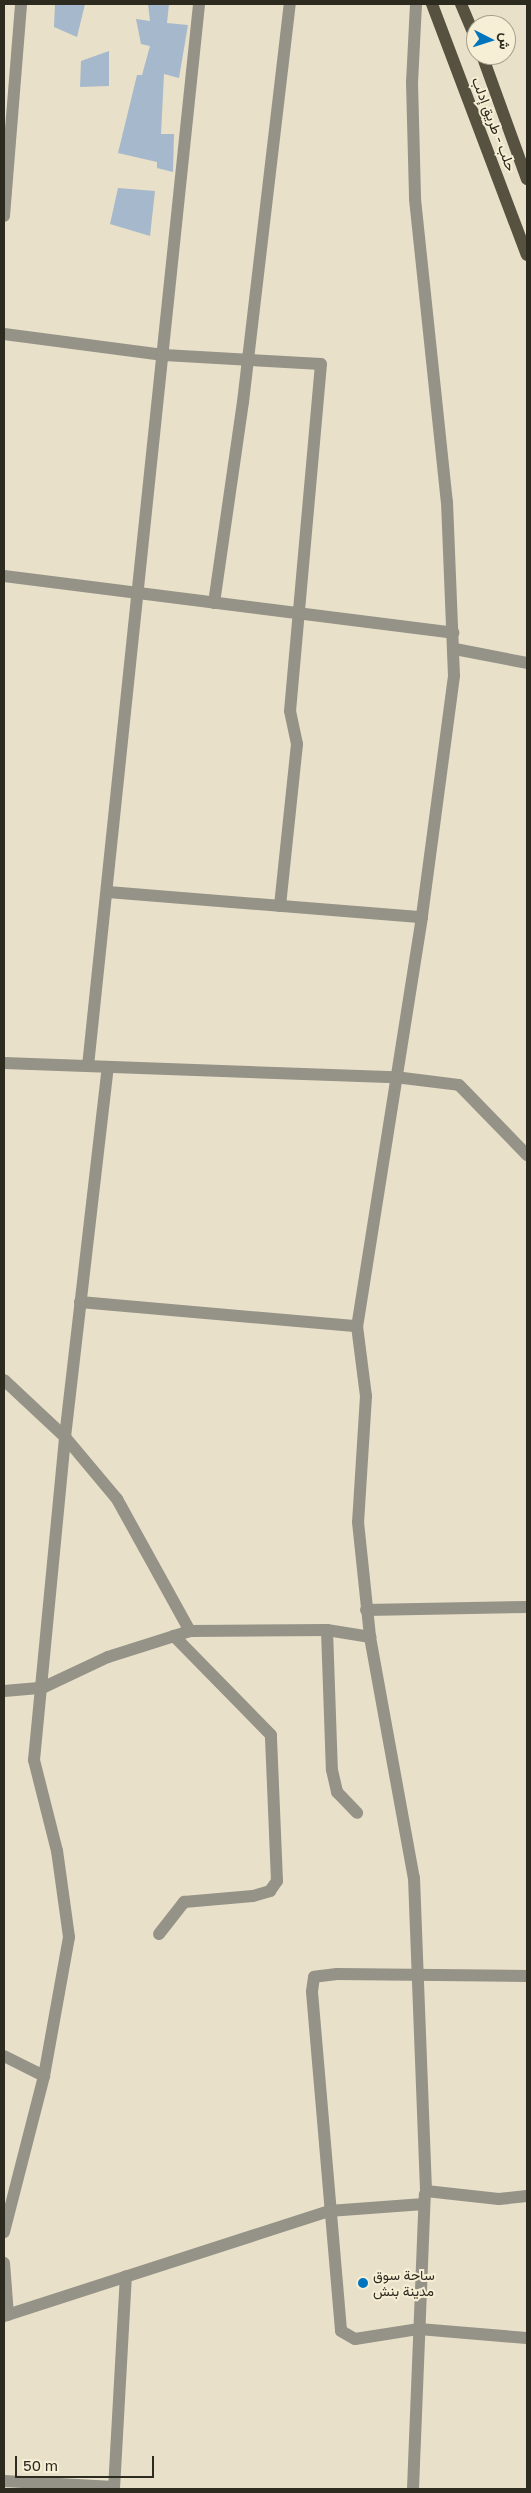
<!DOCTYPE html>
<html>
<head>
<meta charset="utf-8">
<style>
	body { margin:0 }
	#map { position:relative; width:531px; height:2493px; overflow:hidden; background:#e8e0c8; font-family:"Golos Text",Vazirmatn,sans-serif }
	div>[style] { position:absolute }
	.building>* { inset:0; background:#a6b8cb }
	.minor>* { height:12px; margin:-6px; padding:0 6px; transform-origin:6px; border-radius:6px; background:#959287 }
	.tertiary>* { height:12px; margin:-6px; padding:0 6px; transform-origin:6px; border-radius:6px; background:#959287 }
	.primary>* { height:12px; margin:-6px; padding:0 6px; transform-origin:6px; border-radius:6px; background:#575140 }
	.dots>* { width:14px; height:14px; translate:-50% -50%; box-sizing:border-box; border:2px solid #f6eed5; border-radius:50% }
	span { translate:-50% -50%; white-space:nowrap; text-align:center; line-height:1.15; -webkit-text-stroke:4px #f6eed5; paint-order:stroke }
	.street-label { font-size:14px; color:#2d2a20 }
	.poi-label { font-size:14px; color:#2d2a20 }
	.left { translate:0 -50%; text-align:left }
	.frame { position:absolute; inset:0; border:5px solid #2d2a20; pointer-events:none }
	.north { position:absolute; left:466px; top:15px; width:50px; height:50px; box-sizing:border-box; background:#f6eed5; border:1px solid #a6a08d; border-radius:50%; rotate:95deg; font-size:14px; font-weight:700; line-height:20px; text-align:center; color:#2d2a20 }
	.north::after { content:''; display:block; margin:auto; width:18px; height:22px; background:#0174be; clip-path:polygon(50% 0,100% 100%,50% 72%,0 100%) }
	.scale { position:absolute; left:15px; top:2456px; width:139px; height:22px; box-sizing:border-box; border:2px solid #2d2a20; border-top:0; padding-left:6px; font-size:15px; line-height:18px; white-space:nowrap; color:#2d2a20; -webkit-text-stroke:4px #f6eed5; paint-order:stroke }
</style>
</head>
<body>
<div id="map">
	<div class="building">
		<div style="clip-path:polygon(55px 4px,85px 4px,77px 37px,54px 27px)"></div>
		<div style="clip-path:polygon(148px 4px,169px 4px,167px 23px,188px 25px,179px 78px,164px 74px,161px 134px,174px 134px,173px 172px,157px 168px,157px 162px,118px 153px,137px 75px,142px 75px,150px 46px,141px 44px,136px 19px,150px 21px)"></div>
		<div style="clip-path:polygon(109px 51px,109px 86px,80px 87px,81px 61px)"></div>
		<div style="clip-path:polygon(118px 188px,155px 191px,150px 236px,110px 224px)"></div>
	</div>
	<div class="minor">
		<div style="left:4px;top:216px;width:213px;rotate:-85.4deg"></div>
		<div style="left:4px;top:334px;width:161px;rotate:7.5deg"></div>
		<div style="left:164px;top:355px;width:157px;rotate:3.3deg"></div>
		<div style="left:321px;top:364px;width:348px;rotate:95.1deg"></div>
		<div style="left:290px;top:711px;width:34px;rotate:78deg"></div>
		<div style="left:297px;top:744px;width:163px;rotate:96deg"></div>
		<div style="left:4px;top:576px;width:453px;rotate:7.2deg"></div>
		<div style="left:214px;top:603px;width:203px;rotate:-81.8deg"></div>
		<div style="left:243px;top:402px;width:401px;rotate:-83.3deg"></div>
		<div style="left:455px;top:649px;width:73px;rotate:11deg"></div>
		<div style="left:108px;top:892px;width:315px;rotate:4.6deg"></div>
		<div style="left:4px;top:1063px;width:391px;rotate:2.1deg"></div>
		<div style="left:395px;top:1077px;width:64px;rotate:7.1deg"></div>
		<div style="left:459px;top:1085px;width:98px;rotate:45.8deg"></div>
		<div style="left:88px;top:1066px;width:1068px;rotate:-84.03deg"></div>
		<div style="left:80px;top:1302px;width:278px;rotate:5deg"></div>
		<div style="left:4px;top:1380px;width:83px;rotate:43.1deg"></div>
		<div style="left:65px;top:1437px;width:81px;rotate:50deg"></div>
		<div style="left:117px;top:1499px;width:151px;rotate:61.1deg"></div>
		<div style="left:366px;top:1610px;width:161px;rotate:-1.1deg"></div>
		<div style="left:327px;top:1630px;width:140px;rotate:88deg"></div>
		<div style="left:332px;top:1770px;width:23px;rotate:77deg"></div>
		<div style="left:337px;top:1792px;width:29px;rotate:46deg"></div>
		<div style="left:4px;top:1691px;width:38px;rotate:-5deg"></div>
		<div style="left:42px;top:1688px;width:73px;rotate:-25.2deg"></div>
		<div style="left:108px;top:1657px;width:86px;rotate:-17.6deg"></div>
		<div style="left:190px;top:1631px;width:137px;rotate:-0.4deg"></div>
		<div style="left:327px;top:1630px;width:44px;rotate:9.2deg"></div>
		<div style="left:159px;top:1934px;width:41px;rotate:-52deg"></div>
		<div style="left:184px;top:1902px;width:69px;rotate:-5deg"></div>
		<div style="left:253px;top:1896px;width:18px;rotate:-16deg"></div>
		<div style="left:270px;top:1891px;width:12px;rotate:-55deg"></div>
		<div style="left:277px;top:1881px;width:146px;rotate:-92.4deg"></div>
		<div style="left:271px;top:1735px;width:139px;rotate:-134.4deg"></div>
		<div style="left:527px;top:1976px;width:190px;rotate:-179.4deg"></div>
		<div style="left:337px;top:1974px;width:23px;rotate:173deg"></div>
		<div style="left:314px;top:1977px;width:15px;rotate:98deg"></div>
		<div style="left:312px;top:1992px;width:340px;rotate:85.1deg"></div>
		<div style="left:341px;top:2331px;width:16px;rotate:30deg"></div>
		<div style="left:355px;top:2339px;width:65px;rotate:-8.9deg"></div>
		<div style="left:419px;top:2329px;width:108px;rotate:4.8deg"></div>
		<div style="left:4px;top:2056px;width:45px;rotate:26.6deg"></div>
		<div style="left:4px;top:2232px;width:161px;rotate:-75.6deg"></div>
		<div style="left:44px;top:2076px;width:141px;rotate:-79.8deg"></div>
		<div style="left:69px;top:1937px;width:87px;rotate:-97.9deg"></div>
		<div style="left:57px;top:1851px;width:94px;rotate:-104.2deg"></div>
		<div style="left:34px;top:1760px;width:324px;rotate:-84.5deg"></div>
		<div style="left:65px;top:1437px;width:372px;rotate:-83.4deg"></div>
		<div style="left:4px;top:2263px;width:52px;rotate:85.6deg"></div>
		<div style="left:4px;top:2481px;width:110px;rotate:3.1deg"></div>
		<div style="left:114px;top:2489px;width:213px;rotate:-86.8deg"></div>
		<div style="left:413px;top:2489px;width:295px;rotate:-87.7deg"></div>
	</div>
	<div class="tertiary">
		<div style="left:416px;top:4px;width:78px;rotate:92.9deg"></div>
		<div style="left:412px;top:82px;width:117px;rotate:88.5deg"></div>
		<div style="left:415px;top:199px;width:305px;rotate:84deg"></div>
		<div style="left:447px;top:502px;width:174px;rotate:87.7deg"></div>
		<div style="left:454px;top:676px;width:243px;rotate:97.6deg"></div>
		<div style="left:422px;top:917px;width:414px;rotate:99deg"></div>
		<div style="left:357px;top:1326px;width:71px;rotate:82.7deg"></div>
		<div style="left:366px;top:1396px;width:126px;rotate:93.6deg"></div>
		<div style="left:358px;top:1522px;width:116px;rotate:84deg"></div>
		<div style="left:370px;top:1637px;width:245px;rotate:79.7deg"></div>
		<div style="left:414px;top:1878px;width:313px;rotate:87.8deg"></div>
		<div style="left:426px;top:2191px;width:73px;rotate:6.3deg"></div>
		<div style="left:499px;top:2199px;width:28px;rotate:-6deg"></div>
		<div style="left:4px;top:2316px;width:342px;rotate:-17.9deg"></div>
		<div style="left:329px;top:2211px;width:95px;rotate:-4.2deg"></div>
	</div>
	<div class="primary">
		<div style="left:432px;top:4px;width:268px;rotate:69.3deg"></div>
		<div style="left:461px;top:4px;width:38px;rotate:67deg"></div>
		<div style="left:482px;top:55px;width:132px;rotate:70.1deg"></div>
	</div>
	<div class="dots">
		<div style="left:363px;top:2283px;background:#0174be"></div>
	</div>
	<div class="street-label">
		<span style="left:494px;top:124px;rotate:69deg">حلب - طريق إدلب</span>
	</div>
	<div class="poi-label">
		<span class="left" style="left:373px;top:2283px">ساحة سوق<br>مدينة بنش</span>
	</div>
	<div class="frame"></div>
	<div class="north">ش</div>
	<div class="scale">50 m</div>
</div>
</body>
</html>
